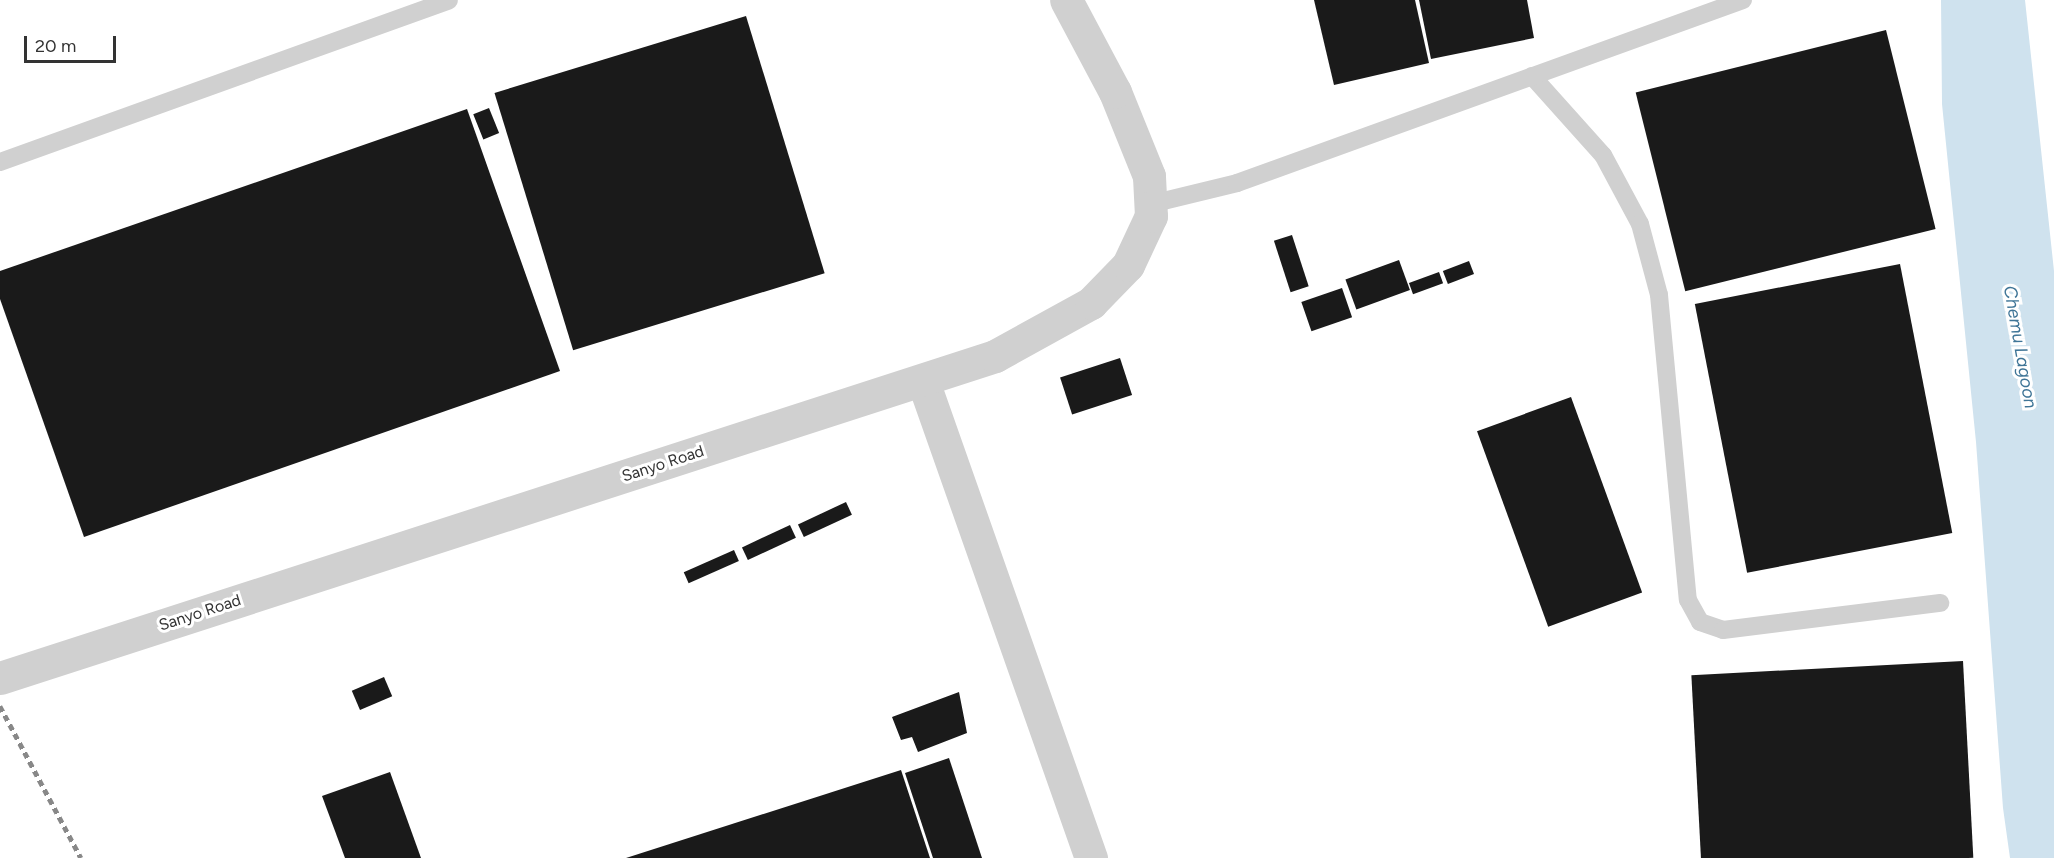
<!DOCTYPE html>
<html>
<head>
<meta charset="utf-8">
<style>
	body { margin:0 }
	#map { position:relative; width:2054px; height:858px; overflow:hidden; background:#fff; font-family:Figtree,sans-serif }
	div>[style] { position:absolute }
	.water>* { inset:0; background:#cfe2ee }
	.building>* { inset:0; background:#1a1a1a; transform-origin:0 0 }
	.service>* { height:18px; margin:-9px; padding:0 9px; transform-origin:9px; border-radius:9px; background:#d0d0d0 }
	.minor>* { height:33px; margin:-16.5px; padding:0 16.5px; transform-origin:16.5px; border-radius:16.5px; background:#d0d0d0 }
	.tertiary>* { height:33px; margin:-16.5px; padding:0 16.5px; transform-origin:16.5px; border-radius:16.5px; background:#d0d0d0 }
	.rail>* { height:4.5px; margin-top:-2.25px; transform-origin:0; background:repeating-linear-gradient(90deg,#888 0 6px,transparent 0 10.5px) }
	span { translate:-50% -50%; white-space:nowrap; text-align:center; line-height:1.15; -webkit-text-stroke:6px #fff; paint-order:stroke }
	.street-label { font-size:16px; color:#333 }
	.water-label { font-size:18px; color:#3f7597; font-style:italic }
	.scale { position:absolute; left:24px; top:36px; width:92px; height:27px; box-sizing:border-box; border:3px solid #333; border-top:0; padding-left:8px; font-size:18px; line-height:21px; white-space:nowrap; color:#333; -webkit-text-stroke:4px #fff; paint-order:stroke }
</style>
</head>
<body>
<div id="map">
	<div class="water">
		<div style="clip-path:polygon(1941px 0,2025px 0,2054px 271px,2054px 858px,2010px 858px,2003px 808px,1976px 442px,1942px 104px)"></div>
	</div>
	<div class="building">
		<div style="clip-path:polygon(1314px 0,1415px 0,1429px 63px,1334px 85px)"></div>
		<div style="clip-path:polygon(1419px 0,1527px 0,1534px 38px,1431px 59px)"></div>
		<div style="left:746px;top:16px;width:269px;height:263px;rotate:73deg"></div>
		<div style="left:1886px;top:30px;width:205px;height:258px;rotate:76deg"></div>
		<div style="left:489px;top:108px;width:27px;height:17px;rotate:68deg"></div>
		<div style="clip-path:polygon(467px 109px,560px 371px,84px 537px,0 299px,0 271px)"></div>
		<div style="left:1292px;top:235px;width:54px;height:19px;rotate:72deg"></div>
		<div style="left:1399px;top:260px;width:32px;height:57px;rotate:70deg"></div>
		<div style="left:1469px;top:261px;width:14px;height:28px;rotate:69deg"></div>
		<div style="left:1900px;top:264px;width:274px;height:209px;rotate:79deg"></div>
		<div style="left:1439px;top:272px;width:12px;height:32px;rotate:70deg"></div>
		<div style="left:1342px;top:288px;width:31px;height:43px;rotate:71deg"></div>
		<div style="left:1120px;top:358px;width:39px;height:63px;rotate:72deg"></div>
		<div style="left:1571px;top:397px;width:208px;height:100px;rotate:70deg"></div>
		<div style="left:846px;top:502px;width:14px;height:53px;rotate:65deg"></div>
		<div style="left:790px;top:525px;width:14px;height:53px;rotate:65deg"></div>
		<div style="left:734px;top:550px;width:12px;height:55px;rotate:66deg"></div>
		<div style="left:1963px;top:661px;width:197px;height:272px;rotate:87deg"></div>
		<div style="left:384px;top:677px;width:21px;height:35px;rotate:67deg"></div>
		<div style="clip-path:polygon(959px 692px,967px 733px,918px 752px,912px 737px,901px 740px,892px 717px)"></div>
		<div style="clip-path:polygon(949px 758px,982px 858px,933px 858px,905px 773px)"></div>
		<div style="clip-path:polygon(901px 770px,930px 858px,626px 858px)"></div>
		<div style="clip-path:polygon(390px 772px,421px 858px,345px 858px,322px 796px)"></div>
	</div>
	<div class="service">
		<div style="left:1532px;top:76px;width:106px;rotate:48.1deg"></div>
		<div style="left:1603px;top:155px;width:78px;rotate:61.8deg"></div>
		<div style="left:1640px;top:224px;width:73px;rotate:75deg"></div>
		<div style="left:1659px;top:295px;width:306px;rotate:84.6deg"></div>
		<div style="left:1688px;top:600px;width:25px;rotate:61deg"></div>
		<div style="left:1700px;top:622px;width:24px;rotate:19deg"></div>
		<div style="left:1723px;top:630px;width:219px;rotate:-7.1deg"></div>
		<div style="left:0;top:162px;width:477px;rotate:-19.8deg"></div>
		<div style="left:1151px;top:204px;width:89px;rotate:-13.7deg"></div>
		<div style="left:1237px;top:183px;width:538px;rotate:-19.88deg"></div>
	</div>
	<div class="minor">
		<div style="left:923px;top:381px;width:506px;rotate:70.6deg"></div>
	</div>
	<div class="tertiary">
		<div style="left:0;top:678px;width:1046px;rotate:-17.93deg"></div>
		<div style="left:995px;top:356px;width:110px;rotate:-28.9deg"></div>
		<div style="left:1091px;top:303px;width:53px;rotate:-45.8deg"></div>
		<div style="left:1128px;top:265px;width:54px;rotate:-64.9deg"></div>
		<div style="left:1151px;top:216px;width:40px;rotate:-92.9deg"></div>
		<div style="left:1149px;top:176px;width:91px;rotate:-112deg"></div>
		<div style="left:1115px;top:92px;width:104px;rotate:-118deg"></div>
	</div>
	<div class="rail">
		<div style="left:0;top:706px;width:172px;rotate:61.9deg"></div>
	</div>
	<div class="street-label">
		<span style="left:663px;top:464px;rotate:-18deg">Sanyo Road</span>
		<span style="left:200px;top:613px;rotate:-18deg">Sanyo Road</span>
	</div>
	<div class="water-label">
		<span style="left:2020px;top:347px;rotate:80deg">Chemu Lagoon</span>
	</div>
	<div class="scale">20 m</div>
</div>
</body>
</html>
